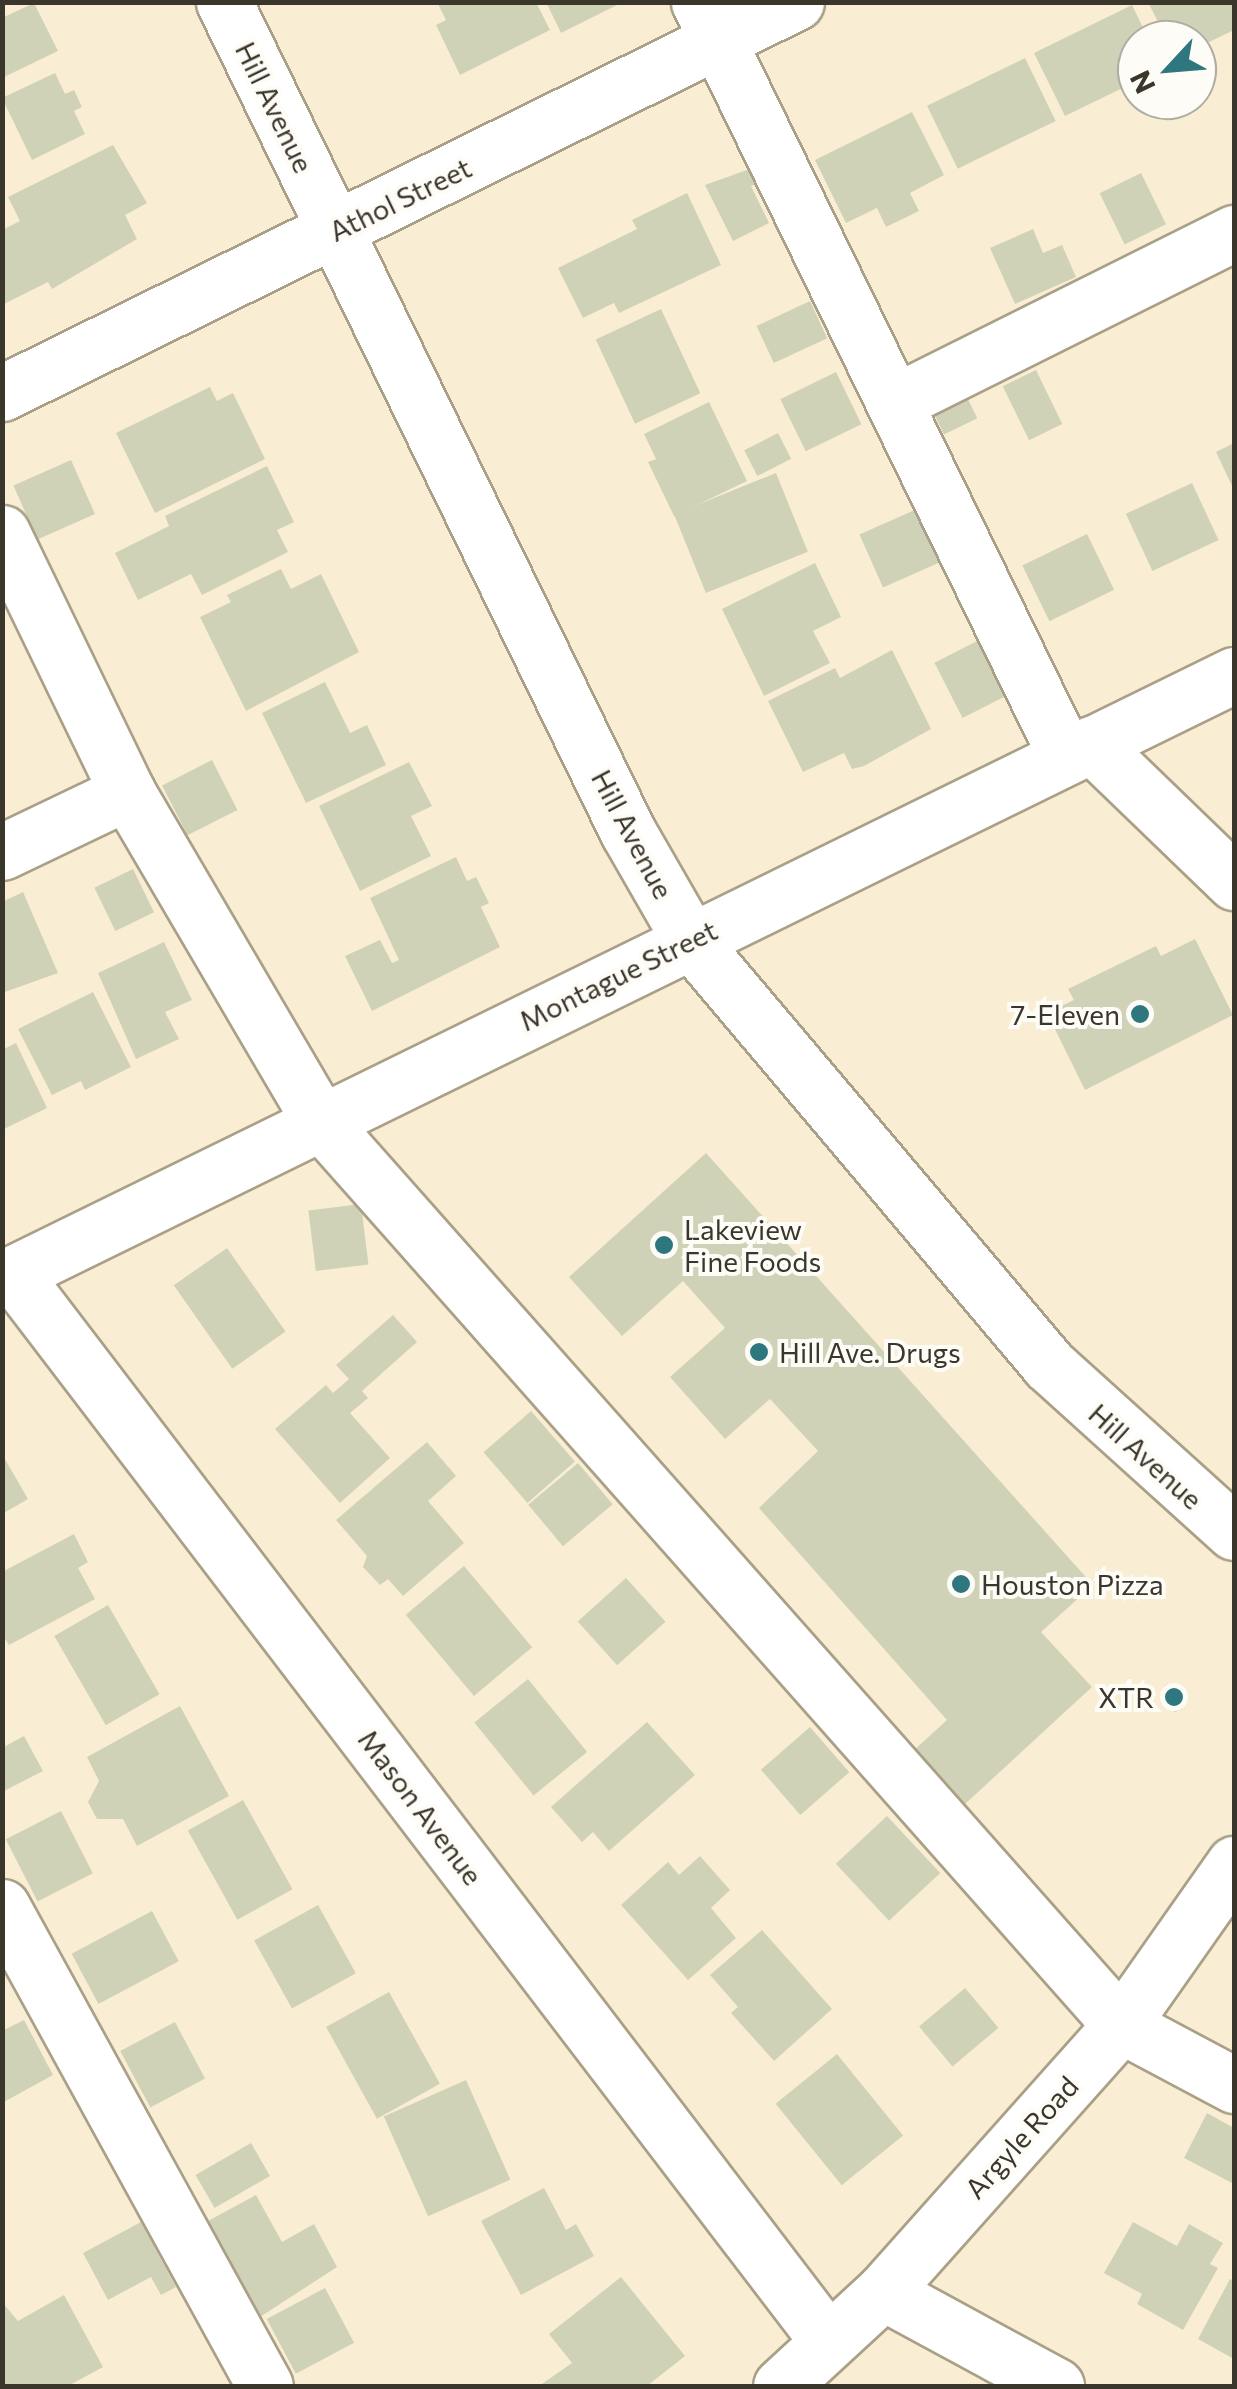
<!DOCTYPE html>
<html>
<head>
<meta charset="utf-8">
<style>
	body { margin:0 }
	#map { position:relative; width:1237px; height:2389px; overflow:hidden; background:#f9eed3; font-family:Commissioner,sans-serif }
	div>[style] { position:absolute }
	.building>* { inset:0; background:#d0d2b7; transform-origin:0 0 }
	.roads { filter:drop-shadow(2px 0 #aaa087) drop-shadow(-2px 0 #aaa087) drop-shadow(0 2px #aaa087) drop-shadow(0 -2px #aaa087) }
	.minor>* { height:55px; margin:-27.5px; padding:0 27.5px; transform-origin:27.5px; border-radius:27.5px; background:#fff }
	.dots>* { width:28px; height:28px; translate:-50% -50%; box-sizing:border-box; border:5px solid #fefcf6; border-radius:50% }
	span { translate:-50% -50%; white-space:nowrap; text-align:center; line-height:1.15; -webkit-text-stroke:8px #fefcf6; paint-order:stroke }
	.street-label { font-size:28px; color:#3b362c }
	.poi-label { font-size:28px; color:#3b362c }
	.right { translate:-100% -50%; text-align:right }
	.left { translate:0 -50%; text-align:left }
	.frame { position:absolute; inset:0; border:5px solid #3b362c; pointer-events:none }
	.north { position:absolute; left:1117px; top:20px; width:100px; height:100px; box-sizing:border-box; background:#fefcf6; border:2px solid #b0ada5; border-radius:50%; rotate:244deg; font-size:28px; font-weight:700; line-height:40px; text-align:center; color:#3b362c }
	.north::after { content:''; display:block; margin:auto; width:35px; height:45px; background:#2e777f; clip-path:polygon(50% 0,100% 100%,50% 72%,0 100%) }
</style>
</head>
<body>
<div id="map">
	<div class="building">
		<div style="clip-path:polygon(437px 2px,536px 2px,550px 30px,460px 75px,436px 25px,446px 20px)"></div>
		<div style="clip-path:polygon(546px 2px,623px 2px,561px 33px)"></div>
		<div style="clip-path:polygon(1148px 2px,1234px 2px,1234px 30px,1197px 48px,1197px 40px,1167px 40px)"></div>
		<div style="clip-path:polygon(34px 3px,58px 51px,2px 78px,2px 18px)"></div>
		<div style="clip-path:polygon(1132px 5px,1149px 40px,1137px 40px,1137px 81px,1065px 116px,1034px 53px)"></div>
		<div style="left:1025px;top:58px;width:70px;height:109px;rotate:64deg"></div>
		<div style="clip-path:polygon(55px 73px,65px 94px,74px 90px,82px 107px,74px 111px,85px 134px,32px 160px,2px 98px)"></div>
		<div style="clip-path:polygon(912px 112px,944px 175px,910px 193px,919px 211px,886px 227px,877px 208px,846px 223px,815px 160px)"></div>
		<div style="clip-path:polygon(113px 145px,147px 203px,125px 215px,137px 239px,52px 289px,48px 282px,2px 305px,2px 230px,20px 221px,8px 197px)"></div>
		<div style="clip-path:polygon(758px 166px,765px 180px,751px 186px,769px 223px,733px 241px,705px 185px)"></div>
		<div style="left:1141px;top:173px;width:57px;height:46px;rotate:64deg"></div>
		<div style="clip-path:polygon(687px 193px,721px 265px,619px 313px,614px 303px,583px 318px,558px 268px,637px 229px,632px 220px)"></div>
		<div style="clip-path:polygon(1033px 229px,1043px 253px,1062px 245px,1076px 277px,1015px 304px,990px 248px)"></div>
		<div style="left:810px;top:301px;width:41px;height:59px;rotate:65deg"></div>
		<div style="left:661px;top:309px;width:93px;height:72px;rotate:65deg"></div>
		<div style="left:1036px;top:370px;width:60px;height:37px;rotate:64deg"></div>
		<div style="left:836px;top:372px;width:58px;height:62px;rotate:64deg"></div>
		<div style="clip-path:polygon(210px 387px,217px 401px,233px 393px,265px 459px,155px 513px,116px 433px)"></div>
		<div style="left:965px;top:393px;width:28px;height:37px;rotate:64deg"></div>
		<div style="clip-path:polygon(709px 402px,747px 481px,674px 516px,648px 462px,656px 459px,644px 434px)"></div>
		<div style="left:778px;top:433px;width:29px;height:38px;rotate:63deg"></div>
		<div style="clip-path:polygon(1234px 443px,1234px 490px,1216px 452px)"></div>
		<div style="left:71px;top:460px;width:59px;height:63px;rotate:66deg"></div>
		<div style="clip-path:polygon(267px 466px,294px 522px,277px 530px,288px 552px,202px 595px,191px 574px,138px 600px,115px 553px,169px 526px,165px 516px)"></div>
		<div style="left:776px;top:473px;width:85px;height:110px;rotate:68deg"></div>
		<div style="left:1192px;top:483px;width:63px;height:73px;rotate:65deg"></div>
		<div style="left:917px;top:509px;width:58px;height:63px;rotate:66deg"></div>
		<div style="left:1087px;top:534px;width:62px;height:72px;rotate:64deg"></div>
		<div style="clip-path:polygon(815px 563px,841px 617px,813px 631px,830px 663px,764px 696px,722px 609px)"></div>
		<div style="clip-path:polygon(281px 569px,291px 589px,321px 574px,359px 652px,246px 711px,200px 617px,231px 602px,227px 595px)"></div>
		<div style="left:987px;top:636px;width:62px;height:59px;rotate:63deg"></div>
		<div style="clip-path:polygon(892px 650px,931px 729px,864px 766px,852px 769px,844px 753px,803px 772px,768px 701px,835px 668px,840px 678px)"></div>
		<div style="clip-path:polygon(325px 682px,350px 733px,367px 725px,386px 765px,306px 803px,262px 713px)"></div>
		<div style="left:212px;top:760px;width:56px;height:56px;rotate:63deg"></div>
		<div style="clip-path:polygon(409px 762px,432px 806px,411px 816px,431px 856px,360px 891px,319px 806px)"></div>
		<div style="clip-path:polygon(456px 857px,467px 881px,476px 877px,489px 903px,481px 907px,500px 947px,372px 1011px,345px 956px,380px 940px,392px 963px,399px 960px,370px 898px)"></div>
		<div style="left:133px;top:869px;width:48px;height:43px;rotate:64deg"></div>
		<div style="clip-path:polygon(23px 892px,58px 973px,2px 993px,2px 902px)"></div>
		<div style="clip-path:polygon(1195px 939px,1233px 1015px,1085px 1090px,1047px 1013px,1074px 1000px,1068px 989px,1156px 946px,1161px 956px)"></div>
		<div style="clip-path:polygon(164px 942px,192px 1000px,165px 1012px,179px 1039px,136px 1059px,98px 973px)"></div>
		<div style="clip-path:polygon(93px 992px,131px 1067px,85px 1090px,81px 1081px,52px 1095px,18px 1029px)"></div>
		<div style="clip-path:polygon(16px 1043px,47px 1108px,2px 1130px,2px 1050px)"></div>
		<div style="clip-path:polygon(706px 1153px,1093px 1585px,1041px 1632px,1092px 1687px,964px 1805px,913px 1751px,947px 1720px,759px 1508px,818px 1451px,770px 1399px,725px 1439px,670px 1377px,725px 1328px,683px 1281px,622px 1336px,569px 1277px)"></div>
		<div style="left:361px;top:1204px;width:61px;height:53px;rotate:83deg"></div>
		<div style="left:227px;top:1248px;width:102px;height:65px;rotate:55deg"></div>
		<div style="clip-path:polygon(393px 1315px,417px 1342px,362px 1391px,368px 1398px,350px 1413px,390px 1458px,340px 1503px,275px 1429px,326px 1385px,333px 1393px,349px 1379px,336px 1365px)"></div>
		<div style="left:531px;top:1411px;width:67px;height:63px;rotate:49deg"></div>
		<div style="clip-path:polygon(427px 1442px,456px 1476px,428px 1501px,464px 1543px,403px 1596px,388px 1579px,380px 1585px,363px 1567px,367px 1556px,336px 1520px)"></div>
		<div style="clip-path:polygon(2px 1454px,28px 1499px,2px 1514px)"></div>
		<div style="left:578px;top:1463px;width:54px;height:65px;rotate:50deg"></div>
		<div style="clip-path:polygon(74px 1534px,88px 1562px,78px 1568px,95px 1599px,9px 1645px,2px 1634px,2px 1572px)"></div>
		<div style="left:464px;top:1566px;width:106px;height:76px;rotate:50deg"></div>
		<div style="left:626px;top:1578px;width:59px;height:65px;rotate:48deg"></div>
		<div style="left:108px;top:1605px;width:103px;height:62px;rotate:60deg"></div>
		<div style="left:528px;top:1679px;width:94px;height:69px;rotate:51deg"></div>
		<div style="left:1172px;top:1683px;width:28px;height:8px;rotate:69deg"></div>
		<div style="clip-path:polygon(180px 1706px,229px 1796px,137px 1846px,123px 1819px,97px 1819px,88px 1802px,99px 1781px,87px 1757px)"></div>
		<div style="clip-path:polygon(647px 1722px,695px 1775px,609px 1851px,593px 1832px,582px 1842px,551px 1807px)"></div>
		<div style="left:810px;top:1727px;width:60px;height:65px;rotate:49deg"></div>
		<div style="clip-path:polygon(24px 1736px,43px 1771px,2px 1792px,2px 1748px)"></div>
		<div style="left:243px;top:1800px;width:102px;height:63px;rotate:61deg"></div>
		<div style="left:61px;top:1811px;width:70px;height:62px;rotate:63deg"></div>
		<div style="left:887px;top:1816px;width:78px;height:70px;rotate:47deg"></div>
		<div style="clip-path:polygon(700px 1856px,730px 1890px,711px 1908px,736px 1938px,688px 1980px,621px 1905px,668px 1862px,679px 1875px)"></div>
		<div style="left:318px;top:1905px;width:78px;height:73px;rotate:61deg"></div>
		<div style="left:152px;top:1911px;width:57px;height:91px;rotate:62deg"></div>
		<div style="clip-path:polygon(762px 1930px,832px 2009px,774px 2061px,731px 2013px,738px 2007px,710px 1975px)"></div>
		<div style="left:965px;top:1988px;width:52px;height:60px;rotate:50deg"></div>
		<div style="left:389px;top:1992px;width:105px;height:72px;rotate:61deg"></div>
		<div style="clip-path:polygon(24px 2020px,53px 2075px,2px 2103px,2px 2031px)"></div>
		<div style="left:175px;top:2022px;width:64px;height:62px;rotate:62deg"></div>
		<div style="left:837px;top:2054px;width:105px;height:79px;rotate:51deg"></div>
		<div style="left:466px;top:2080px;width:109px;height:90px;rotate:66deg"></div>
		<div style="clip-path:polygon(1207px 2113px,1234px 2128px,1234px 2184px,1184px 2158px)"></div>
		<div style="left:251px;top:2143px;width:38px;height:64px;rotate:60deg"></div>
		<div style="clip-path:polygon(544px 2188px,566px 2230px,576px 2224px,594px 2256px,521px 2295px,481px 2221px)"></div>
		<div style="clip-path:polygon(256px 2195px,282px 2242px,314px 2224px,337px 2267px,260px 2317px,208px 2221px)"></div>
		<div style="clip-path:polygon(141px 2222px,176px 2287px,161px 2295px,151px 2277px,108px 2300px,83px 2253px)"></div>
		<div style="clip-path:polygon(1133px 2222px,1177px 2246px,1189px 2224px,1223px 2243px,1210px 2264px,1218px 2268px,1183px 2330px,1137px 2304px,1142px 2294px,1104px 2273px)"></div>
		<div style="clip-path:polygon(621px 2277px,685px 2356px,647px 2386px,539px 2386px,572px 2363px,549px 2334px)"></div>
		<div style="clip-path:polygon(1230px 2279px,1234px 2281px,1234px 2359px,1198px 2339px)"></div>
		<div style="left:325px;top:2288px;width:62px;height:66px;rotate:62deg"></div>
		<div style="clip-path:polygon(64px 2295px,103px 2367px,68px 2386px,2px 2386px,2px 2302px,18px 2321px)"></div>
	</div>
	<div class="roads">
		<div class="minor">
			<div style="left:224px;top:2px;width:923px;rotate:64.05deg"></div>
			<div style="left:628px;top:832px;width:125px;rotate:60.1deg"></div>
			<div style="left:690px;top:940px;width:556px;rotate:49.81deg"></div>
			<div style="left:1049px;top:1365px;width:249px;rotate:42.1deg"></div>
			<div style="left:699px;top:2px;width:839px;rotate:64.05deg"></div>
			<div style="left:2px;top:393px;width:885px;rotate:-26.22deg"></div>
			<div style="left:895px;top:402px;width:379px;rotate:-26.5deg"></div>
			<div style="left:2px;top:533px;width:288px;rotate:64.2deg"></div>
			<div style="left:127px;top:792px;width:381px;rotate:59.6deg"></div>
			<div style="left:320px;top:1121px;width:1208px;rotate:48.46deg"></div>
			<div style="left:1121px;top:2025px;width:128px;rotate:28deg"></div>
			<div style="left:1091px;top:744px;width:199px;rotate:44deg"></div>
			<div style="left:2px;top:852px;width:139px;rotate:-25.6deg"></div>
			<div style="left:13px;top:1274px;width:1343px;rotate:52.63deg"></div>
			<div style="left:2px;top:1279px;width:1372px;rotate:-26.12deg"></div>
			<div style="left:2px;top:1907px;width:546px;rotate:61.23deg"></div>
			<div style="left:883px;top:2292px;width:197px;rotate:28.5deg"></div>
			<div style="left:781px;top:2386px;width:139px;rotate:-42.7deg"></div>
			<div style="left:883px;top:2292px;width:358px;rotate:-48.3deg"></div>
			<div style="left:1121px;top:2025px;width:197px;rotate:-54.9deg"></div>
		</div>
	</div>
	<div class="dots">
		<div style="left:1140px;top:1014px;background:#2e777f"></div>
		<div style="left:664px;top:1245px;background:#2e777f"></div>
		<div style="left:759px;top:1352px;background:#2e777f"></div>
		<div style="left:961px;top:1584px;background:#2e777f"></div>
		<div style="left:1174px;top:1697px;background:#2e777f"></div>
	</div>
	<div class="street-label">
		<span style="left:275px;top:107px;rotate:64deg">Hill Avenue</span>
		<span style="left:400px;top:199px;rotate:-26deg">Athol Street</span>
		<span style="left:633px;top:834px;rotate:62deg">Hill Avenue</span>
		<span style="left:618px;top:975px;rotate:-26deg">Montague Street</span>
		<span style="left:1146px;top:1456px;rotate:42deg">Hill Avenue</span>
		<span style="left:421px;top:1807px;rotate:53deg">Mason Avenue</span>
		<span style="left:1021px;top:2137px;rotate:-48deg">Argyle Road</span>
	</div>
	<div class="poi-label">
		<span class="right" style="left:1120px;top:1014px">7-Eleven</span>
		<span class="left" style="left:684px;top:1245px">Lakeview<br>Fine Foods</span>
		<span class="left" style="left:779px;top:1352px">Hill Ave. Drugs</span>
		<span class="left" style="left:981px;top:1584px">Houston Pizza</span>
		<span class="right" style="left:1154px;top:1697px">XTR</span>
	</div>
	<div class="frame"></div>
	<div class="north">N</div>
</div>
</body>
</html>
